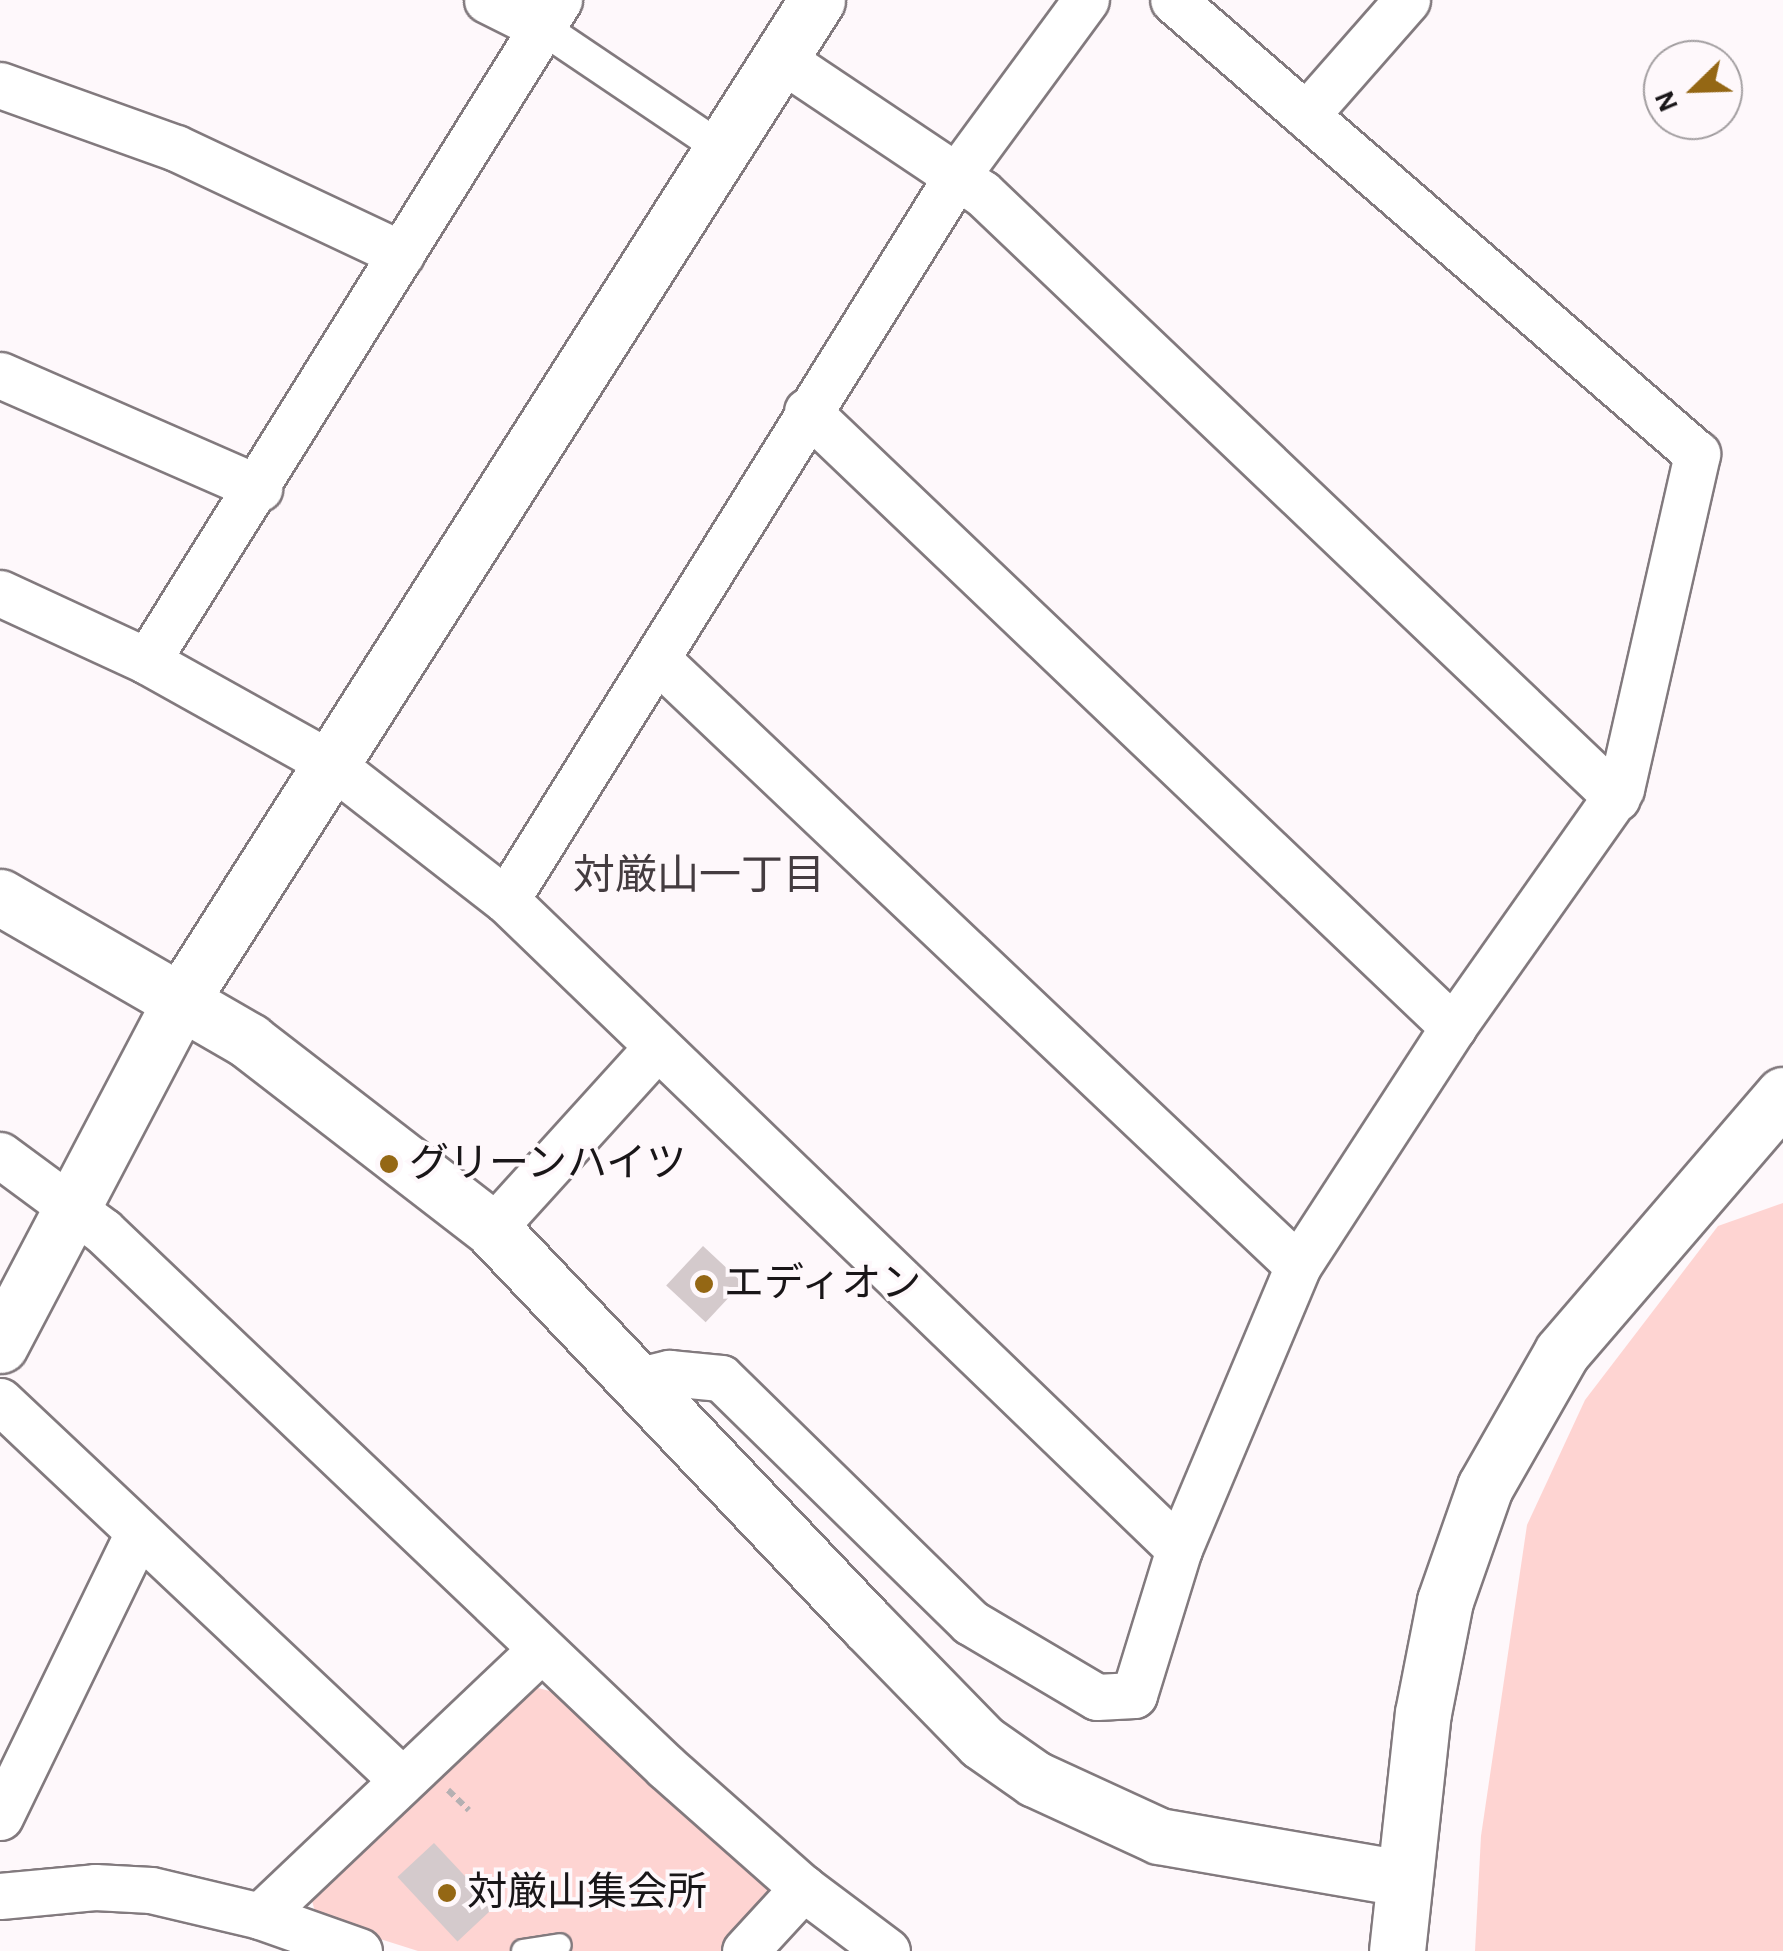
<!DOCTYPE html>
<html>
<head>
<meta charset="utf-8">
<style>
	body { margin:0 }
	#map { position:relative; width:1783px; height:1951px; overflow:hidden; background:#fef8fb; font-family:"Alegreya Sans","Noto Sans JP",sans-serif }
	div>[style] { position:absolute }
	.green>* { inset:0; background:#fed4d2 }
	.building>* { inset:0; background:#d4cacc; transform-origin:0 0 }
	.path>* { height:6px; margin-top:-3px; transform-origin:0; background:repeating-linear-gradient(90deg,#b5b0b2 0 8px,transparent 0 13px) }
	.roads { filter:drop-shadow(2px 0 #827a7e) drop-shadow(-2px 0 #827a7e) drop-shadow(0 2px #827a7e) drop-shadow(0 -2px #827a7e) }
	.service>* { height:22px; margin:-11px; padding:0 11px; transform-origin:11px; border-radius:11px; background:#fff }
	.pedestrian>* { height:32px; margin:-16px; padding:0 16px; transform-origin:16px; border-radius:16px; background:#fff }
	.minor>* { height:45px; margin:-22.5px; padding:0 22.5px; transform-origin:22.5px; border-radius:22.5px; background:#fff }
	.tertiary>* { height:55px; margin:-27.5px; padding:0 27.5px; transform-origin:27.5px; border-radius:27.5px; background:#fff }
	.dots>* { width:28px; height:28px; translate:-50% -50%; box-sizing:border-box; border:5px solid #fef8fb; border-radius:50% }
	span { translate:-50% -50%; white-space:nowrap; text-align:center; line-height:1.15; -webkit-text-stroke:8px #fef8fb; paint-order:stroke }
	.poi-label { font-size:40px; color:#191618 }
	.left { translate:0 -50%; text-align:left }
	.neighbourhood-label { font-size:42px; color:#443c40 }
	.north { position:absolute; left:1643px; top:40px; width:100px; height:100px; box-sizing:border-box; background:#fef8fb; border:2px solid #a29ea0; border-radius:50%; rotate:247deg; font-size:28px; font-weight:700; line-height:40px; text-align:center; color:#191618 }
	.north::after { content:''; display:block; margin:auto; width:35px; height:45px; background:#946714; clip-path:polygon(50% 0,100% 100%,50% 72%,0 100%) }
</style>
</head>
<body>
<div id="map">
	<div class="green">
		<div style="clip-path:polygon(1783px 1203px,1783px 1951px,1475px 1951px,1481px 1836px,1527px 1525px,1585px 1400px,1718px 1226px)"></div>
		<div style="clip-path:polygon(527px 1685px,557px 1693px,777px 1884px,732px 1951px,418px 1951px,317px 1919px,309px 1890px)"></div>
	</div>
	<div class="building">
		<div style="left:703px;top:1246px;width:54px;height:54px;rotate:43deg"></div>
		<div style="left:434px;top:1843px;width:88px;height:50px;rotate:47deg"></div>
	</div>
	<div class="path">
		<div style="left:448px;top:1790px;width:29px;rotate:44deg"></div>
	</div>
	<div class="roads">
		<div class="service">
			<div style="left:523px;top:1951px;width:37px;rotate:-9deg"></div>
		</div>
		<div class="pedestrian">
			<div style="left:541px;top:27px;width:218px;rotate:34deg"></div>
		</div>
		<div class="minor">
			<div style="left:487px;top:0;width:60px;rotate:26.6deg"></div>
			<div style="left:780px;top:58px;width:243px;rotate:33.8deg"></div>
			<div style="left:982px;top:193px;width:877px;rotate:43.61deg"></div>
			<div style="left:0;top:85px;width:187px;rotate:19.7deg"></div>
			<div style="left:176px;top:148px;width:249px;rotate:25.2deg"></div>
			<div style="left:1306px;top:115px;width:153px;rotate:-48.7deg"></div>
			<div style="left:0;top:375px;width:283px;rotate:23.6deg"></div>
			<div style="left:807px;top:411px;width:893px;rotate:43.64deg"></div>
			<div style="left:0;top:593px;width:162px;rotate:24.8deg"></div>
			<div style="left:147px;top:661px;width:211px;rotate:29.2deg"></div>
			<div style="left:331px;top:764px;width:222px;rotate:37.9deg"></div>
			<div style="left:506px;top:900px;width:935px;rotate:43.96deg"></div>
			<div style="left:658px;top:660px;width:881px;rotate:43.44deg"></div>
			<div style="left:147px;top:661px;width:779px;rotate:-58.06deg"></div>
			<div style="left:506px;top:900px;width:855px;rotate:-58.09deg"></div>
			<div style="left:958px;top:174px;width:216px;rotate:-53.7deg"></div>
			<div style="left:0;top:1155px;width:128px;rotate:36.4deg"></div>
			<div style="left:103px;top:1231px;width:777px;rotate:43.59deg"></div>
			<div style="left:666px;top:1767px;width:183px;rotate:41.5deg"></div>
			<div style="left:803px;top:1888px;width:105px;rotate:36.9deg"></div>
			<div style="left:492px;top:1229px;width:246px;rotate:-47.8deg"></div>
			<div style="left:640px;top:1380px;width:30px;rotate:-14deg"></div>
			<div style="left:669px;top:1373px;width:52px;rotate:5.5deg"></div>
			<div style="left:721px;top:1378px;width:349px;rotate:44.4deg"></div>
			<div style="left:970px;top:1622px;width:147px;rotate:30.6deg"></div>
			<div style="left:1097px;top:1697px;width:37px;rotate:-3deg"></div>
			<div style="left:1134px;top:1695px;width:153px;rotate:-72.9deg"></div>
			<div style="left:1179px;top:1549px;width:307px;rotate:-67.2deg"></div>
			<div style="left:1298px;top:1266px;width:285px;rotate:-57deg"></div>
			<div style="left:1453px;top:1027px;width:291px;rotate:-54.8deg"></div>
			<div style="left:1621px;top:789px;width:344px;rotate:-77.2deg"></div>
			<div style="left:1697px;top:454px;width:693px;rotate:-139.09deg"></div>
			<div style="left:0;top:1401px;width:551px;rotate:43.31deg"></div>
			<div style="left:0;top:1817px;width:314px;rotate:-64.1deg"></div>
			<div style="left:0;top:1896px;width:95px;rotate:-5.4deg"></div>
			<div style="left:95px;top:1887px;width:56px;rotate:3.1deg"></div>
			<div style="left:151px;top:1890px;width:112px;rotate:13.4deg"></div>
			<div style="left:260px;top:1916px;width:105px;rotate:19.5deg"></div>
			<div style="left:260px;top:1916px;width:386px;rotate:-43.5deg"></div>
			<div style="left:745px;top:1951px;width:86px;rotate:-47.4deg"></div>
		</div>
		<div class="tertiary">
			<div style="left:0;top:897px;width:288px;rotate:30deg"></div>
			<div style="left:249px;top:1041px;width:307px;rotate:37.7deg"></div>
			<div style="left:492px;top:1229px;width:545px;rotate:46.49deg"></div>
			<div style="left:867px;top:1624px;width:165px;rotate:45.7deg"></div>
			<div style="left:982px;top:1742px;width:65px;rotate:34.9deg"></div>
			<div style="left:1035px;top:1779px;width:136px;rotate:24.7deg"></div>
			<div style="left:1159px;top:1836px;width:246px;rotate:9.8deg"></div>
			<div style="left:0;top:1345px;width:390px;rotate:-62.3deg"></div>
			<div style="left:181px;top:1000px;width:1185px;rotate:-57.54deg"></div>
			<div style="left:1397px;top:1951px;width:239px;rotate:-83.8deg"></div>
			<div style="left:1423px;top:1713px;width:114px;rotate:-78.9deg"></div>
			<div style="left:1445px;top:1601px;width:121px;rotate:-70.7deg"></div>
			<div style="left:1485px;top:1487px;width:155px;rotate:-60.3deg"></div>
			<div style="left:1562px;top:1352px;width:339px;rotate:-49.3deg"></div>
		</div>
	</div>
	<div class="dots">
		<div style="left:389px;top:1164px;background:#946714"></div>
		<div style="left:704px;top:1284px;background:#946714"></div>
		<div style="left:447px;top:1893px;background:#946714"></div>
	</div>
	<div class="poi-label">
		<span class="left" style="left:409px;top:1164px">グリーンハイツ</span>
		<span class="left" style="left:724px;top:1284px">エディオン</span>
		<span class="left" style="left:467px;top:1893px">対厳山集会所</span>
	</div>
	<div class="neighbourhood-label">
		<span style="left:699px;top:876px">対厳山一丁目</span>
	</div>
	<div class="north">N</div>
</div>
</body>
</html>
